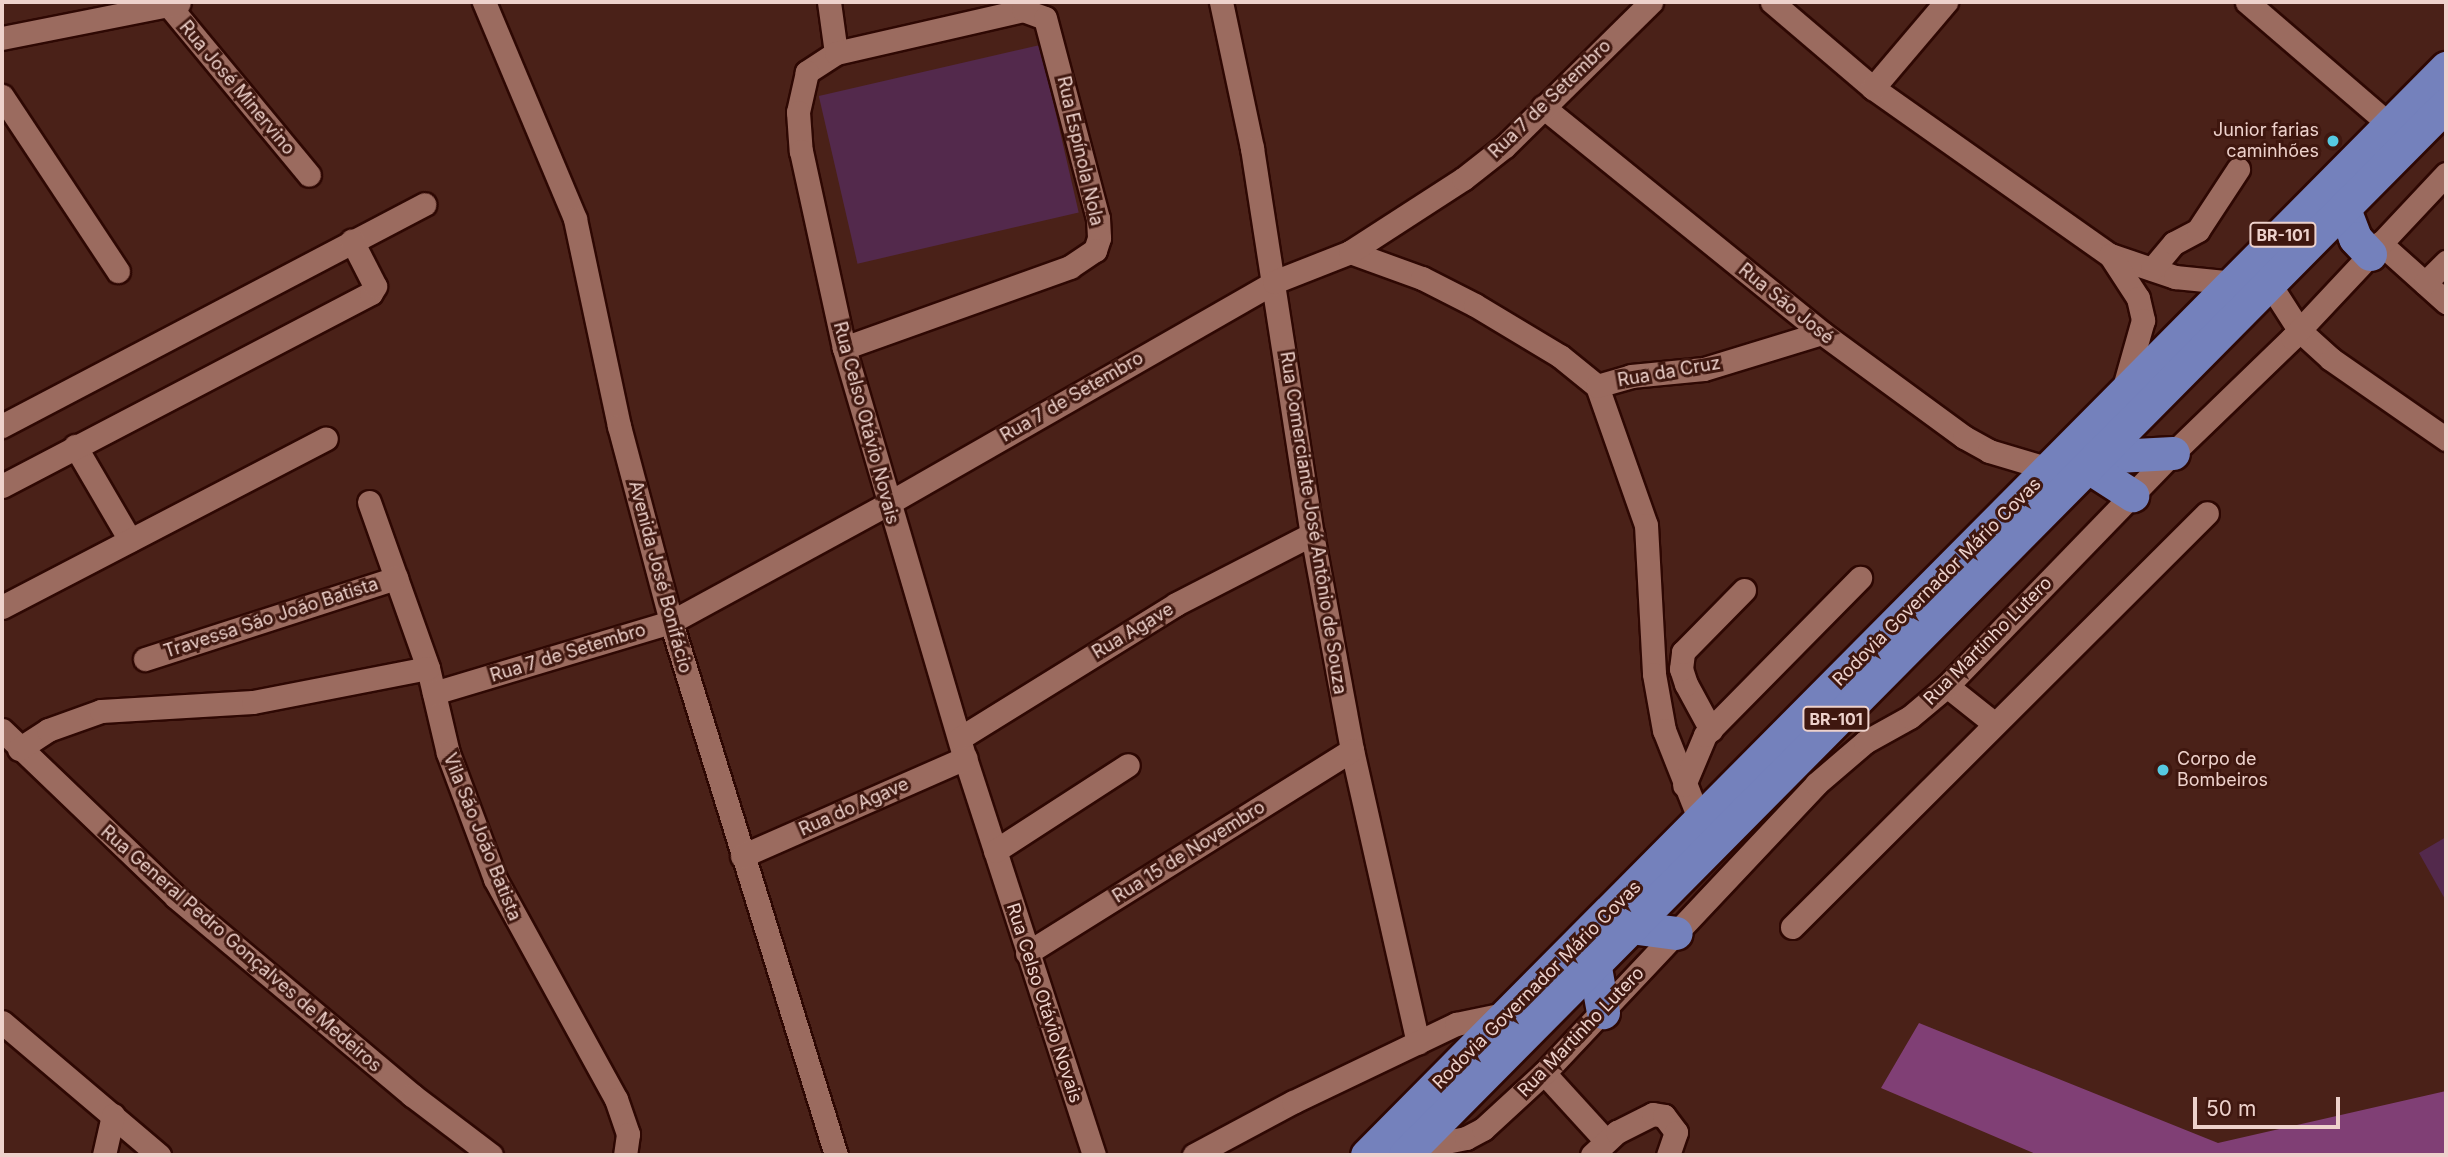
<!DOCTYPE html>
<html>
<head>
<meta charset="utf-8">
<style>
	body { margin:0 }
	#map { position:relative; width:2448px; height:1157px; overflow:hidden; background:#4a2118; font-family:Inter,sans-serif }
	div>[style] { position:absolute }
	.green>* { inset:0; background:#53294c; transform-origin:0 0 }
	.forest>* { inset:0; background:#803f75 }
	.roads { filter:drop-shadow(2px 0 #2e0803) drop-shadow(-2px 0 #2e0803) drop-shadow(0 2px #2e0803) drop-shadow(0 -2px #2e0803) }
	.minor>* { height:23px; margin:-11.5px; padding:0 11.5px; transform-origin:11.5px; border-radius:11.5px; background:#9b6b5f }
	.highway>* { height:33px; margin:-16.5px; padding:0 16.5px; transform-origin:16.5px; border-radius:16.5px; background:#7481bc }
	.dots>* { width:19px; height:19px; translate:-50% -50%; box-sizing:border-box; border:4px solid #3f170f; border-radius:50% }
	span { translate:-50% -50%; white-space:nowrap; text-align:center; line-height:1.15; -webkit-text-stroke:6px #3f170f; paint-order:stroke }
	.shield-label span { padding:2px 5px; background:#3f170f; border:2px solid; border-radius:5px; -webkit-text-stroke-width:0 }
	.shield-label { font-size:16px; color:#eed2cc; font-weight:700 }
	.street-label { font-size:18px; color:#eed2cc }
	.poi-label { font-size:18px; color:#eed2cc }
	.right { translate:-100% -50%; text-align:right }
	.left { translate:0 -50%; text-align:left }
	.frame { position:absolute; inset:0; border:4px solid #eed2cc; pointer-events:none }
	.scale { position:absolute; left:2193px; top:1097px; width:147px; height:32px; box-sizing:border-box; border:4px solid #eed2cc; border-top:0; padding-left:9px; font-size:21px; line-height:24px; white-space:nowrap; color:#eed2cc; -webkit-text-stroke:5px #3f170f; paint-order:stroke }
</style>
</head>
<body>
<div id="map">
	<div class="green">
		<div style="left:1040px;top:45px;width:172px;height:227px;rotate:77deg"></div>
		<div style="clip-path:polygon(2446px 837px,2446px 901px,2419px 853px)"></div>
	</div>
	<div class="forest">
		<div style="clip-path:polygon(1919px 1023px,2218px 1143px,2446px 1091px,2446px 1155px,2038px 1155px,1881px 1088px)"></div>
	</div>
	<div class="roads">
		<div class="minor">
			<div style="left:166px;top:2px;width:224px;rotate:50.4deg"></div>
			<div style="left:484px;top:2px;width:235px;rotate:67.2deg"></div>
			<div style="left:575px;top:219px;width:212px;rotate:78deg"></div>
			<div style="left:619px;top:426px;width:203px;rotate:75.1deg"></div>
			<div style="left:671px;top:622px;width:558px;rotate:72.8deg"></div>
			<div style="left:829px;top:2px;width:51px;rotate:82.2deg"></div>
			<div style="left:836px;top:53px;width:35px;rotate:147deg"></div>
			<div style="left:807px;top:72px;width:41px;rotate:102.7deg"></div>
			<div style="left:798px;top:112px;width:39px;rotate:86deg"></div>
			<div style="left:801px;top:151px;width:202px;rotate:77.7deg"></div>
			<div style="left:844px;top:348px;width:427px;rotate:73.6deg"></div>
			<div style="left:965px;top:758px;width:417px;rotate:72deg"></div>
			<div style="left:1221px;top:2px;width:149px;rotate:78deg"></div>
			<div style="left:1252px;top:148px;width:391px;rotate:81.2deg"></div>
			<div style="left:1312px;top:534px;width:220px;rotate:79.5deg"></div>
			<div style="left:1352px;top:750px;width:300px;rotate:77.3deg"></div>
			<div style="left:1772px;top:2px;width:133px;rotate:40.4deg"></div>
			<div style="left:1873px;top:88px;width:290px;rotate:35.2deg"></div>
			<div style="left:2110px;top:255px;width:69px;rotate:18.7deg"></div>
			<div style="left:2175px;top:277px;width:60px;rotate:5.7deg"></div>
			<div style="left:2247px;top:2px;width:190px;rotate:40.7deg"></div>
			<div style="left:2px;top:38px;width:180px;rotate:-11.2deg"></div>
			<div style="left:836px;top:53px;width:192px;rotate:-12.9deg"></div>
			<div style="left:1023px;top:10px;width:23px;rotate:20deg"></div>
			<div style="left:1045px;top:18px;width:207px;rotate:75.2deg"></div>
			<div style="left:1098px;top:218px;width:20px;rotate:87deg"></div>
			<div style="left:1099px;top:238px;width:13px;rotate:108deg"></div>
			<div style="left:1095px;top:250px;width:30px;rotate:146deg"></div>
			<div style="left:1070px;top:267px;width:240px;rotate:160.3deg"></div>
			<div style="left:1873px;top:88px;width:113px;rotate:-49.7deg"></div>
			<div style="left:2px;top:96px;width:210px;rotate:56.5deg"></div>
			<div style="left:1543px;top:107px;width:359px;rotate:39deg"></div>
			<div style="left:1822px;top:333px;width:176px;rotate:36.2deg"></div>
			<div style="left:1964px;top:437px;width:29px;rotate:29deg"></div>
			<div style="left:1989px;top:451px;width:63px;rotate:16.7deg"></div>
			<div style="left:2380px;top:243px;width:89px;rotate:41.8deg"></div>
			<div style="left:1350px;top:252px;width:77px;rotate:19.9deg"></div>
			<div style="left:1422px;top:278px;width:59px;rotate:27deg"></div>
			<div style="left:1475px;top:305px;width:99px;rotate:31deg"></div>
			<div style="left:1560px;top:356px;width:48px;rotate:39deg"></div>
			<div style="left:1597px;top:386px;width:147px;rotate:70.6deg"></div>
			<div style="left:1646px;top:525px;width:149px;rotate:86.9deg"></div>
			<div style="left:1654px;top:674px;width:57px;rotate:79.9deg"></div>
			<div style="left:1664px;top:730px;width:98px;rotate:68.4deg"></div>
			<div style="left:2110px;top:255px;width:51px;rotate:56.9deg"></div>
			<div style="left:2138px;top:298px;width:23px;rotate:77deg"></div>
			<div style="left:2143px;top:320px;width:70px;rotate:105.8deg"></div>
			<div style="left:2152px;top:269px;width:34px;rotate:-50deg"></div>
			<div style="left:2174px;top:243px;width:27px;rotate:-28deg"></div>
			<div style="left:2198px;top:230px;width:73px;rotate:-56.7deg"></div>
			<div style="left:2269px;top:283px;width:56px;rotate:57.4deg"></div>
			<div style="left:2299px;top:330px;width:43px;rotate:42.2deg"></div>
			<div style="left:2331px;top:359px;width:140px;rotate:34.8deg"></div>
			<div style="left:2425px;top:283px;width:30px;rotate:-45deg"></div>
			<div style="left:1597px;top:386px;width:35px;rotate:-16deg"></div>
			<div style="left:1631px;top:376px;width:73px;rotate:-5.5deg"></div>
			<div style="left:1704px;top:369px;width:123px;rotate:-17deg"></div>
			<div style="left:2px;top:426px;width:477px;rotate:-27.7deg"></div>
			<div style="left:75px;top:446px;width:109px;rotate:59.7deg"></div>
			<div style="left:2px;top:486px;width:416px;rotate:-27.6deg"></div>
			<div style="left:371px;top:293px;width:8px;rotate:-60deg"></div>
			<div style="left:375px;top:286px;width:51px;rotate:-117.1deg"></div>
			<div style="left:369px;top:502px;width:176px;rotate:70.4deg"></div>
			<div style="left:428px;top:668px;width:87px;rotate:76.8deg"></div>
			<div style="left:448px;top:753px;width:134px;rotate:69.5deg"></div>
			<div style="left:495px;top:879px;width:251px;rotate:61.2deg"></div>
			<div style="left:616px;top:1099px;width:37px;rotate:71deg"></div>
			<div style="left:628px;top:1134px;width:21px;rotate:98deg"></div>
			<div style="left:2px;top:607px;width:365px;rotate:-27.5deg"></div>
			<div style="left:145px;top:659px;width:264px;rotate:-17.9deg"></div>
			<div style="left:1947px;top:686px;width:61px;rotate:38.4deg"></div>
			<div style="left:434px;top:693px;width:247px;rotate:-16.7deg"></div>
			<div style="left:671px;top:622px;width:246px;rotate:-28.6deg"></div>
			<div style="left:887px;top:504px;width:446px;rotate:-29.8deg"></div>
			<div style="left:1274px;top:282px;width:82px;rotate:-21.5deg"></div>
			<div style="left:1350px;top:252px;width:135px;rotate:-32.9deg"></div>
			<div style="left:1463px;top:179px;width:53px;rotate:-38.2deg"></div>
			<div style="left:1505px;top:146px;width:205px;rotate:-44.6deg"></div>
			<div style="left:2px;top:730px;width:241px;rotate:43.8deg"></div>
			<div style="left:176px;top:897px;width:308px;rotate:40deg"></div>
			<div style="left:412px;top:1095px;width:99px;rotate:37.2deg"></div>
			<div style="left:1711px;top:730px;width:52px;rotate:-118.5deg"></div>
			<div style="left:1686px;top:684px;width:16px;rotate:-108deg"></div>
			<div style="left:1681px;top:669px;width:17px;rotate:-83deg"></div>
			<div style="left:1683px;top:652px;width:87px;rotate:-45.5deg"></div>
			<div style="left:960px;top:738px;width:254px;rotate:-31.8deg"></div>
			<div style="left:1176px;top:604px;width:153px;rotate:-27.2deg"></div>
			<div style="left:19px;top:749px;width:35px;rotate:-33deg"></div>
			<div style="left:48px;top:730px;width:56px;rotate:-19.7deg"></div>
			<div style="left:101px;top:711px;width:152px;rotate:-3.4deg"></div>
			<div style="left:253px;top:702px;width:178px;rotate:-11deg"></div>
			<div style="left:1684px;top:785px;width:54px;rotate:-67.2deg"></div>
			<div style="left:1705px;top:735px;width:221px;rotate:-45.4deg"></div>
			<div style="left:995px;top:851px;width:158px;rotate:-32.9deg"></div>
			<div style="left:742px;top:856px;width:244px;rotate:-23.7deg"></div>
			<div style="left:1792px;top:927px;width:586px;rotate:-44.93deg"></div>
			<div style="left:1027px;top:953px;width:383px;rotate:-32deg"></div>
			<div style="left:2px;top:1022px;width:206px;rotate:40.3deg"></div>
			<div style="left:1544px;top:1073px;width:92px;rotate:47.6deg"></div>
			<div style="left:1411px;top:1149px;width:56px;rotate:-11.3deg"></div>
			<div style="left:1466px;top:1138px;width:19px;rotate:-28deg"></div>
			<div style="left:1483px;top:1129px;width:83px;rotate:-42.6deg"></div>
			<div style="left:1544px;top:1073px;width:397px;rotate:-46.7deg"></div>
			<div style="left:1816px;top:784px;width:65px;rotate:-40.6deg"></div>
			<div style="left:1865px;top:742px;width:51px;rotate:-29.1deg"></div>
			<div style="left:1910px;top:717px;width:48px;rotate:-40deg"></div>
			<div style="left:1947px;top:686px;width:325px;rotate:-45.9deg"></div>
			<div style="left:2173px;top:453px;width:165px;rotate:-44deg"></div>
			<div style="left:2292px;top:338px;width:225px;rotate:-46.8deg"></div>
			<div style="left:104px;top:1155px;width:41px;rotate:-77.3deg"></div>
			<div style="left:1194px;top:1155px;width:112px;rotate:-28.2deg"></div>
			<div style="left:1293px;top:1102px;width:181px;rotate:-25.6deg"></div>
			<div style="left:1456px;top:1024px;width:54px;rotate:-11.7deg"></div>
			<div style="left:1592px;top:1155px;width:34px;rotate:-43deg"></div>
			<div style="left:1617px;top:1132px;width:40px;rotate:-26.6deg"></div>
			<div style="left:1653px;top:1114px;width:11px;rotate:10deg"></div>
			<div style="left:1664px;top:1116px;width:20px;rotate:53deg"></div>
			<div style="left:1676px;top:1132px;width:24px;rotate:109deg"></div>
		</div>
		<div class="highway">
			<div style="left:2344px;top:209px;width:31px;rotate:69deg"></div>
			<div style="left:2355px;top:238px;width:22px;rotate:47deg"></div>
			<div style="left:2097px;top:457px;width:76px;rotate:-3deg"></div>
			<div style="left:2087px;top:466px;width:54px;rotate:32.8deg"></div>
			<div style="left:1630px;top:927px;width:46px;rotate:7.4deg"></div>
			<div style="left:1594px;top:962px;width:51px;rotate:79.8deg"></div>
			<div style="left:1367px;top:1155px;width:1532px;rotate:-45.21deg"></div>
			<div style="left:1405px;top:1155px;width:1479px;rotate:-45.25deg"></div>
		</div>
	</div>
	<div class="dots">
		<div style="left:2333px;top:141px;background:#56c9e1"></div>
		<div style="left:2163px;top:770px;background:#56c9e1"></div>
	</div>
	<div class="shield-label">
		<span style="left:2283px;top:235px">BR-101</span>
		<span style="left:1836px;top:719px">BR-101</span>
	</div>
	<div class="street-label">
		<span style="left:237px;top:88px;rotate:50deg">Rua José Minervino</span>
		<span style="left:1550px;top:99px;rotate:-44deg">Rua 7 de Setembro</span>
		<span style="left:1080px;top:151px;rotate:77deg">Rua Espínola Nola</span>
		<span style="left:1786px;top:304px;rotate:39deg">Rua São José</span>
		<span style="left:1669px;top:372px;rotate:-10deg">Rua da Cruz</span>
		<span style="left:1072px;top:397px;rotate:-30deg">Rua 7 de Setembro</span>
		<span style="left:866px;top:423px;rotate:75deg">Rua Celso Otávio Novais</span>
		<span style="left:1313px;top:523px;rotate:81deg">Rua Comerciante José Antônio de Souza</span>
		<span style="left:660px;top:577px;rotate:75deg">Avenida José Bonifácio</span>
		<span style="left:1937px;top:582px;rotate:-45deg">Rodovia Governador Mário Covas</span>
		<span style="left:271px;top:618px;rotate:-18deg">Travessa São João Batista</span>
		<span style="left:1133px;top:631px;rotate:-31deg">Rua Agave</span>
		<span style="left:1988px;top:641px;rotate:-45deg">Rua Martinho Lutero</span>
		<span style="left:568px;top:653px;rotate:-17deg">Rua 7 de Setembro</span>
		<span style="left:854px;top:807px;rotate:-24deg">Rua do Agave</span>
		<span style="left:482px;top:837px;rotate:68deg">Vila São João Batista</span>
		<span style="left:1189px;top:852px;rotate:-32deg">Rua 15 de Novembro</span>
		<span style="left:241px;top:949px;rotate:41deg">Rua General Pedro Gonçalves de Medeiros</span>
		<span style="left:1537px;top:985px;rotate:-45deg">Rodovia Governador Mário Covas</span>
		<span style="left:1044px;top:1003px;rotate:72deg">Rua Celso Otávio Novais</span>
		<span style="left:1581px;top:1032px;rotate:-46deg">Rua Martinho Lutero</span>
	</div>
	<div class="poi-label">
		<span class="right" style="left:2319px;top:141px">Junior farias<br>caminhões</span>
		<span class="left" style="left:2177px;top:770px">Corpo de<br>Bombeiros</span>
	</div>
	<div class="frame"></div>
	<div class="scale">50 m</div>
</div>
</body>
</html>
